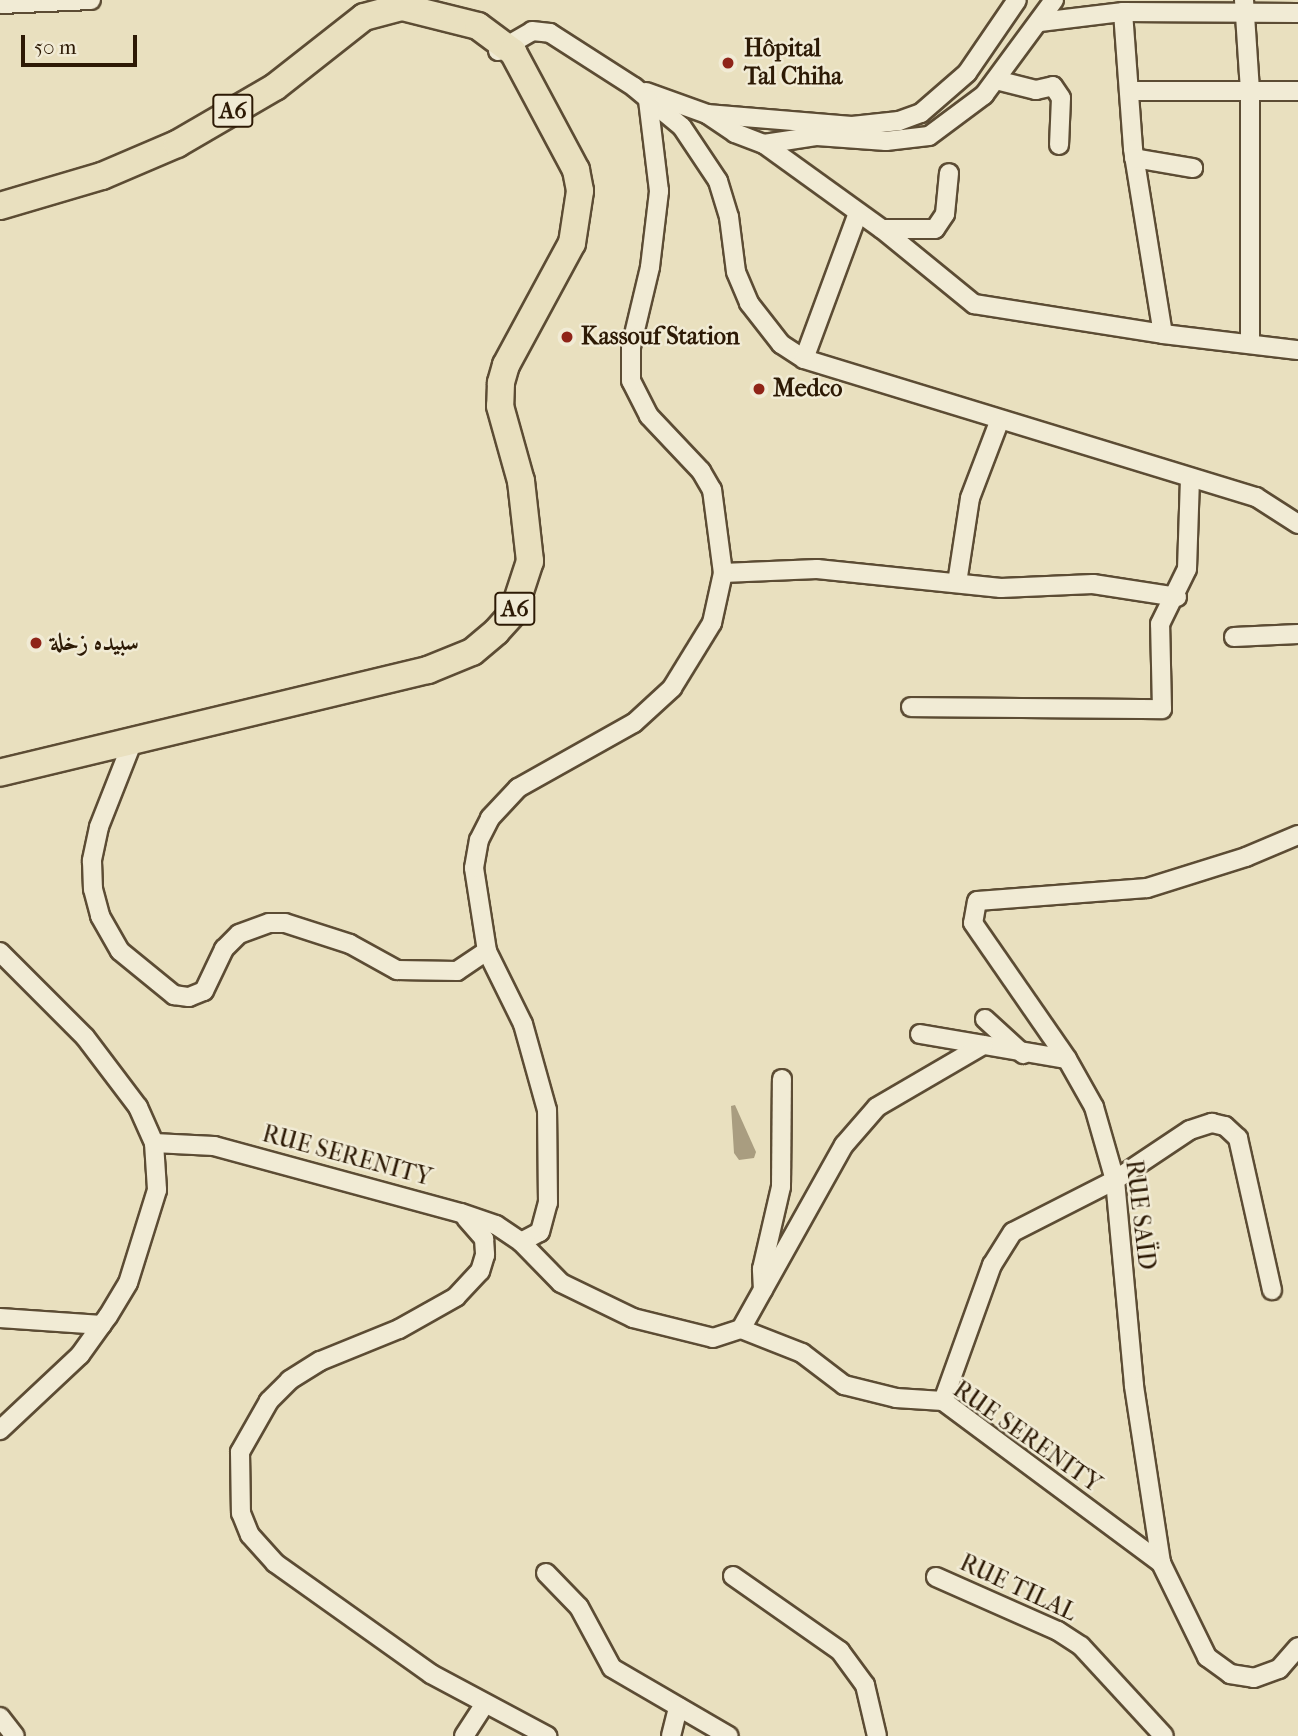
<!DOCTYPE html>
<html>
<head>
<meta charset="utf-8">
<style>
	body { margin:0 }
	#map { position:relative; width:1298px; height:1736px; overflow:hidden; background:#e9e0bf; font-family:"IM FELL French Canon",Amiri,serif }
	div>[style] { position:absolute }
	.water>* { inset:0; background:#a99d80 }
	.roads { filter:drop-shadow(2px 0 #5c4c34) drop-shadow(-2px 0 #5c4c34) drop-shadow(0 2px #5c4c34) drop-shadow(0 -2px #5c4c34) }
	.minor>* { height:18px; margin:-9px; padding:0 9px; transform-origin:9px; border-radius:9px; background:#f1ebd5 }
	.highway>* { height:26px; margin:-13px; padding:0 13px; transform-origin:13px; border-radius:13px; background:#e9e0bf }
	.dots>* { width:19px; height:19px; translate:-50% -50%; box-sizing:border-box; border:4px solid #f1ebd5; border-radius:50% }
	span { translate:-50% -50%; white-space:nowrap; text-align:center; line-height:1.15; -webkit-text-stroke:5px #f1ebd5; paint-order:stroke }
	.shield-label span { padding:2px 5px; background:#f1ebd5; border:2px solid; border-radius:5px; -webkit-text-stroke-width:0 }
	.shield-label { font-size:23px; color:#2d1a05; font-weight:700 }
	.poi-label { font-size:24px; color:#2d1a05; font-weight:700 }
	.left { translate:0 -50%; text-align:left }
	.street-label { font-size:24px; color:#2d1a05 }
	.scale { position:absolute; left:21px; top:35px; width:116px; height:32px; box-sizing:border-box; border:4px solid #2d1a05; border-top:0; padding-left:9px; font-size:21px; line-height:24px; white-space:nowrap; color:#2d1a05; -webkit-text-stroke:5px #f1ebd5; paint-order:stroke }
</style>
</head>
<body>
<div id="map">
	<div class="water">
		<div style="clip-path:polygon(735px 1105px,756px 1152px,754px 1158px,739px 1160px,734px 1153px,731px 1106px)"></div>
	</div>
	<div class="roads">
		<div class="minor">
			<div style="left:1244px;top:0;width:90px;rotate:86.2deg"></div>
			<div style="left:1250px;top:90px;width:254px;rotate:90deg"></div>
			<div style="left:0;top:4px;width:91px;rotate:-2.5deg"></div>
			<div style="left:1123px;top:12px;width:137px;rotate:85.8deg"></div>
			<div style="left:1133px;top:149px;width:187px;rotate:80.8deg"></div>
			<div style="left:1040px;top:22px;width:84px;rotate:-6.9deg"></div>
			<div style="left:1123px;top:12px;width:175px;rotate:0.3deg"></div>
			<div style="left:498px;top:51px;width:39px;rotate:-30deg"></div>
			<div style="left:532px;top:31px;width:18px;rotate:6deg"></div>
			<div style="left:550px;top:33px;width:100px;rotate:32.7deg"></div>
			<div style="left:634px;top:87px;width:62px;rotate:39.8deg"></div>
			<div style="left:682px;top:127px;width:65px;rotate:56.3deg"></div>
			<div style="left:718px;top:181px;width:38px;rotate:73deg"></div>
			<div style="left:729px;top:217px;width:55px;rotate:82.7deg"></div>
			<div style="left:736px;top:272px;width:34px;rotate:67deg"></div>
			<div style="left:749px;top:303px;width:52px;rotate:52deg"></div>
			<div style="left:781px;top:344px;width:27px;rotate:33deg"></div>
			<div style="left:804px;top:359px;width:473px;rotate:17deg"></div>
			<div style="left:1256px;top:497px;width:50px;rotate:32.7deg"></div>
			<div style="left:996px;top:80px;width:41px;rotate:14deg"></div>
			<div style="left:1036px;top:90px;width:17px;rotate:-13deg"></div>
			<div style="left:1053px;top:86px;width:14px;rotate:56deg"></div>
			<div style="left:1061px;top:98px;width:47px;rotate:92.4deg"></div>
			<div style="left:1129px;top:91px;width:169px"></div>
			<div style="left:646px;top:92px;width:65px;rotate:19.8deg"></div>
			<div style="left:707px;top:114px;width:145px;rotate:4.7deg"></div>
			<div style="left:852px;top:126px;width:47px;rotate:-6.1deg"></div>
			<div style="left:899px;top:121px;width:23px;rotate:-20deg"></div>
			<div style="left:921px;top:113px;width:61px;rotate:-41deg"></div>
			<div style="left:967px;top:73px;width:88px;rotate:-55.6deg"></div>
			<div style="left:707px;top:114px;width:34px;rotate:34deg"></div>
			<div style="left:735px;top:133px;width:31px;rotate:21deg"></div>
			<div style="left:764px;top:144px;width:54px;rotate:-8.6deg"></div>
			<div style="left:817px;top:136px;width:69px;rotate:4.1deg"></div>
			<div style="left:886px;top:141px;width:43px;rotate:-6.6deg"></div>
			<div style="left:929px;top:136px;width:69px;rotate:-36.7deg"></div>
			<div style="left:984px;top:95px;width:118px;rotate:-53.6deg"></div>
			<div style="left:764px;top:144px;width:145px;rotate:35.8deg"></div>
			<div style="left:882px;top:229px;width:119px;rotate:39.2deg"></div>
			<div style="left:974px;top:304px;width:191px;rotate:9deg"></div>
			<div style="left:1163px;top:334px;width:136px;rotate:6.8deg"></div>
			<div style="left:1134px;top:158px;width:60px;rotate:9.6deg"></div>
			<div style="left:882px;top:229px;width:53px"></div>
			<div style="left:935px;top:229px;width:18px;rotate:-56deg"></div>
			<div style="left:945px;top:214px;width:41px;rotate:-84.4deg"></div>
			<div style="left:804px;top:359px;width:156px;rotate:-69.7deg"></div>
			<div style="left:723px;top:573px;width:94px;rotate:-2.4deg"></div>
			<div style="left:817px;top:569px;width:185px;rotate:5.9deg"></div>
			<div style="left:1001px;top:588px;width:92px;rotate:-2.5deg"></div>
			<div style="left:1093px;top:584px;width:85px;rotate:8.8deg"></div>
			<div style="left:957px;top:583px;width:86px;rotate:-81.3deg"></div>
			<div style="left:970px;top:498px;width:81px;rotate:-69.1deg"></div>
			<div style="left:1234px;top:637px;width:64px;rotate:-2.7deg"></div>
			<div style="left:911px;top:707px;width:251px;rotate:0.5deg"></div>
			<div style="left:1162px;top:709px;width:85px;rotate:-91.3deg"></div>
			<div style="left:1160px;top:624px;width:61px;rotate:-63.9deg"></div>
			<div style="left:1187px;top:569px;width:91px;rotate:-88.1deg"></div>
			<div style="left:134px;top:738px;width:96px;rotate:111.5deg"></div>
			<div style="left:99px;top:827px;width:35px;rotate:102deg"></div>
			<div style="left:92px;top:861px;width:28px;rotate:88deg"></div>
			<div style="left:93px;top:889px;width:28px;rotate:75deg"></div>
			<div style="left:100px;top:916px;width:40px;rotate:60.3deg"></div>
			<div style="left:120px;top:951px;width:70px;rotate:39.2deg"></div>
			<div style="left:174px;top:995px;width:15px;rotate:8deg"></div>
			<div style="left:189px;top:997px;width:16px;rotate:-22deg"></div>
			<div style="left:204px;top:991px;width:47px;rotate:-64.5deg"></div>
			<div style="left:224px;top:949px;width:21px;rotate:-45deg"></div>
			<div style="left:239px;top:934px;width:32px;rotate:-20deg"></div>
			<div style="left:269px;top:923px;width:16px"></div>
			<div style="left:285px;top:923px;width:68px;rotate:17.9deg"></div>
			<div style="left:350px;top:944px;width:54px;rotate:29deg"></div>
			<div style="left:397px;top:970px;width:60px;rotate:1deg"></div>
			<div style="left:457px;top:971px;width:36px;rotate:-34deg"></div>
			<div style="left:1298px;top:835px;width:56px;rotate:157.1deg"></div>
			<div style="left:1246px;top:857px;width:104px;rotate:162.6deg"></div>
			<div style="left:1147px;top:888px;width:170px;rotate:175.6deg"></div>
			<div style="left:977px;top:901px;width:22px;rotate:100deg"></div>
			<div style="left:973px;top:923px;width:165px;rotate:55.3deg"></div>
			<div style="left:1067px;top:1059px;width:55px;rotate:60.6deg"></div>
			<div style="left:1094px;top:1107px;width:76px;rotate:74deg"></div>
			<div style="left:1115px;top:1180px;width:207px;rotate:84.7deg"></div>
			<div style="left:1134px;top:1386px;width:179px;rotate:81.3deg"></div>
			<div style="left:1161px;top:1563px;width:105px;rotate:63.9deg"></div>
			<div style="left:1207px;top:1657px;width:29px;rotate:36deg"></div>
			<div style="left:1230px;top:1674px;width:24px;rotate:9deg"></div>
			<div style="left:1254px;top:1678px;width:27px;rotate:-20deg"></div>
			<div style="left:1279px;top:1669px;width:29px;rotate:-49deg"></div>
			<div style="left:0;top:952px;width:120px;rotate:45deg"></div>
			<div style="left:85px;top:1037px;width:88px;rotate:52.9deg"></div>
			<div style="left:138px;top:1107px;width:39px;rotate:66deg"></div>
			<div style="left:154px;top:1143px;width:47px;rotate:86.3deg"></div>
			<div style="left:157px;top:1190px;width:97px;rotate:107.3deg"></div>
			<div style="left:128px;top:1283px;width:39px;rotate:121deg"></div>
			<div style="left:108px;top:1316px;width:48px;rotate:125.7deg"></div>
			<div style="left:80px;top:1355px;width:110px;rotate:136.8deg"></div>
			<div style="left:985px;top:1019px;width:52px;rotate:42.6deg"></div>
			<div style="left:920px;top:1034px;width:149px;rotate:9.7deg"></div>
			<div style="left:154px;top:1143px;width:60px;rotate:2.9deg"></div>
			<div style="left:214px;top:1146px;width:256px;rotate:15.2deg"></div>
			<div style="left:461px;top:1213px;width:37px;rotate:19deg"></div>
			<div style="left:496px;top:1225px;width:30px;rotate:34deg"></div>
			<div style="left:521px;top:1242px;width:57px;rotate:45.7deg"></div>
			<div style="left:561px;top:1283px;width:80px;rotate:25.9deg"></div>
			<div style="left:633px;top:1318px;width:82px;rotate:14deg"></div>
			<div style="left:713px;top:1338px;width:29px;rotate:-18deg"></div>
			<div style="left:741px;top:1329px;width:66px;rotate:21.5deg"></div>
			<div style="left:802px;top:1353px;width:53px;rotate:37.3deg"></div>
			<div style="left:844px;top:1385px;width:54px;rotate:14deg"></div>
			<div style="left:896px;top:1398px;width:47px;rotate:3.7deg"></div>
			<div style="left:943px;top:1401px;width:272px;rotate:36.6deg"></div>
			<div style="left:466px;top:1218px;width:28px;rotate:49deg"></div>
			<div style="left:484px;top:1239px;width:16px;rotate:86deg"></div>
			<div style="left:485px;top:1255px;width:17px;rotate:107deg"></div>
			<div style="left:480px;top:1271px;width:35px;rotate:133deg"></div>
			<div style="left:456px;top:1297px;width:65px;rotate:150.7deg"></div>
			<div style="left:399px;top:1329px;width:85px;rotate:157.9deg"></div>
			<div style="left:320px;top:1361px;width:36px;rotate:148deg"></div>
			<div style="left:290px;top:1380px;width:30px;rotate:135deg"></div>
			<div style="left:269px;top:1401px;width:59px;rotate:119.6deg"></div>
			<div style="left:240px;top:1452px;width:61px;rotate:89.1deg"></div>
			<div style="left:241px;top:1513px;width:24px;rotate:68deg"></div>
			<div style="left:250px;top:1535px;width:38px;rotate:48deg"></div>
			<div style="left:275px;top:1563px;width:191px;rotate:35.4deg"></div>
			<div style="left:431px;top:1674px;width:132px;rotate:28.1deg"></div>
			<div style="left:521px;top:1242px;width:21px;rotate:-28deg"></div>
			<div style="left:540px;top:1232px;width:30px;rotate:-75deg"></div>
			<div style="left:548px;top:1203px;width:93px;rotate:-90.6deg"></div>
			<div style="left:547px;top:1110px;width:89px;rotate:-105.6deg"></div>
			<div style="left:523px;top:1024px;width:81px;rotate:-116.3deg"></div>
			<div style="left:487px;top:951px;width:84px;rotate:-98.9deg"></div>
			<div style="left:474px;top:868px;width:28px;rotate:-80deg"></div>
			<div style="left:479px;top:840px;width:25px;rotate:-63deg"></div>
			<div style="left:490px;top:818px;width:41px;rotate:-47deg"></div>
			<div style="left:518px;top:788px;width:133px;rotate:-29.3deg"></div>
			<div style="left:634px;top:723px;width:52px;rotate:-42.6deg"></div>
			<div style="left:672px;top:688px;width:76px;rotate:-58.4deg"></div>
			<div style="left:712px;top:623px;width:51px;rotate:-77.6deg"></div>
			<div style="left:723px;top:573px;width:84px;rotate:-97.5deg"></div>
			<div style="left:712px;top:490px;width:22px;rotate:-120deg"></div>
			<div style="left:701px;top:471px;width:76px;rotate:-133.4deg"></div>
			<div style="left:649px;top:416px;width:39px;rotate:-117deg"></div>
			<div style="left:631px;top:381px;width:34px;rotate:-90deg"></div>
			<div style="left:631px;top:347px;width:82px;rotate:-76.6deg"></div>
			<div style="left:650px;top:267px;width:77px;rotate:-83.2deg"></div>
			<div style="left:659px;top:191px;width:92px;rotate:-96.9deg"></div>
			<div style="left:763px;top:1290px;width:21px;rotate:-93deg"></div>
			<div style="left:762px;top:1269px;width:84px;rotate:-77deg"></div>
			<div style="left:781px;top:1187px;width:108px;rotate:-89.5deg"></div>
			<div style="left:0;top:1318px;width:102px;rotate:3.9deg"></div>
			<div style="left:741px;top:1329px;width:211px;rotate:-60.8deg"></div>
			<div style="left:844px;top:1145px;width:50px;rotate:-49deg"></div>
			<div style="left:877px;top:1107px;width:123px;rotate:-30.3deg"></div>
			<div style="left:943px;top:1401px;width:145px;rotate:-70.2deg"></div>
			<div style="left:992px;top:1265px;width:39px;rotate:-58deg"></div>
			<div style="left:1013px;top:1232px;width:114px;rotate:-27deg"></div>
			<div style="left:1115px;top:1180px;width:90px;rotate:-33.7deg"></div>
			<div style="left:1190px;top:1130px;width:23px;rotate:-18deg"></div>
			<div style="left:1212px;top:1123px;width:13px;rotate:13deg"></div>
			<div style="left:1225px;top:1126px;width:18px;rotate:43deg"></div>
			<div style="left:1238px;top:1138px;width:156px;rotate:77.4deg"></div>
			<div style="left:546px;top:1573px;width:47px;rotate:45.9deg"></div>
			<div style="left:579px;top:1607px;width:69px;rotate:61.6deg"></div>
			<div style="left:612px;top:1668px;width:135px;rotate:30.2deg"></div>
			<div style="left:733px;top:1576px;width:131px;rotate:35deg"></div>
			<div style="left:840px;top:1651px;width:42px;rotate:53.7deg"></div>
			<div style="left:865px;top:1685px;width:52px;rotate:76.8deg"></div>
			<div style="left:936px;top:1577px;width:133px;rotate:23.9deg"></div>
			<div style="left:1058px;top:1631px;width:27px;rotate:33deg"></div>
			<div style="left:1081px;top:1646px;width:122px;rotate:47.3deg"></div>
			<div style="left:0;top:1717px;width:24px;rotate:52deg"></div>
			<div style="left:464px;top:1736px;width:37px;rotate:-57deg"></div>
			<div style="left:671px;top:1736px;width:30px;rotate:-76deg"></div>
		</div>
		<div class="highway">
			<div style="left:0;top:206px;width:106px;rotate:-16.4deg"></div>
			<div style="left:102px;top:176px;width:82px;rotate:-23.1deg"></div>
			<div style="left:177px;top:144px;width:113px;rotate:-30.2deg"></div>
			<div style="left:275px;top:87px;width:113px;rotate:-38.2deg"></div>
			<div style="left:364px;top:17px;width:39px;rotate:-15deg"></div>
			<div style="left:402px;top:7px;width:78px;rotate:14deg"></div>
			<div style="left:478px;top:26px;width:44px;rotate:36.6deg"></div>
			<div style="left:513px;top:52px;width:134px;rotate:61.9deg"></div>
			<div style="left:576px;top:170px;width:21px;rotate:79deg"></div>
			<div style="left:580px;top:191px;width:53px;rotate:98.7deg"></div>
			<div style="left:572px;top:243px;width:139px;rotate:118.4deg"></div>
			<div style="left:506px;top:365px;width:19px;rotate:106deg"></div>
			<div style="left:501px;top:383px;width:23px;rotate:92deg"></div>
			<div style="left:500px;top:406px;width:78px;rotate:74.4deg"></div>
			<div style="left:521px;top:481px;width:81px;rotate:83.6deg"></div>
			<div style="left:530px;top:561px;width:55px;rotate:108.1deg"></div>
			<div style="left:513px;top:613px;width:25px;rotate:132deg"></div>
			<div style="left:496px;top:632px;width:31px;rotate:140deg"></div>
			<div style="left:472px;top:652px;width:48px;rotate:157.8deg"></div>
			<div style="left:428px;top:670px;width:440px;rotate:166.5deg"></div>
		</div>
	</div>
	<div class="dots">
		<div style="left:728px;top:63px;background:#8f2418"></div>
		<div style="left:567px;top:337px;background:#8f2418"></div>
		<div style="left:759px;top:389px;background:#8f2418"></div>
		<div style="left:36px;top:643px;background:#8f2418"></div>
	</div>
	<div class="shield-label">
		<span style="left:233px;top:111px">A6</span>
		<span style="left:515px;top:609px">A6</span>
	</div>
	<div class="poi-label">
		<span class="left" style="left:744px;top:63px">Hôpital<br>Tal Chiha</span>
		<span class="left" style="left:581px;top:337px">Kassouf Station</span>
		<span class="left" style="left:773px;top:389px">Medco</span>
		<span class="left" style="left:50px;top:643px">سبيده زخلة</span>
	</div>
	<div class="street-label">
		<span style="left:347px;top:1156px;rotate:15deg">RUE SERENITY</span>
		<span style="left:1140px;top:1215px;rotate:83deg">RUE SAÏD</span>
		<span style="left:1027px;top:1437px;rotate:35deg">RUE SERENITY</span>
		<span style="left:1018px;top:1588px;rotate:25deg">RUE TILAL</span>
	</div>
	<div class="scale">50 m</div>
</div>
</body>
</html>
